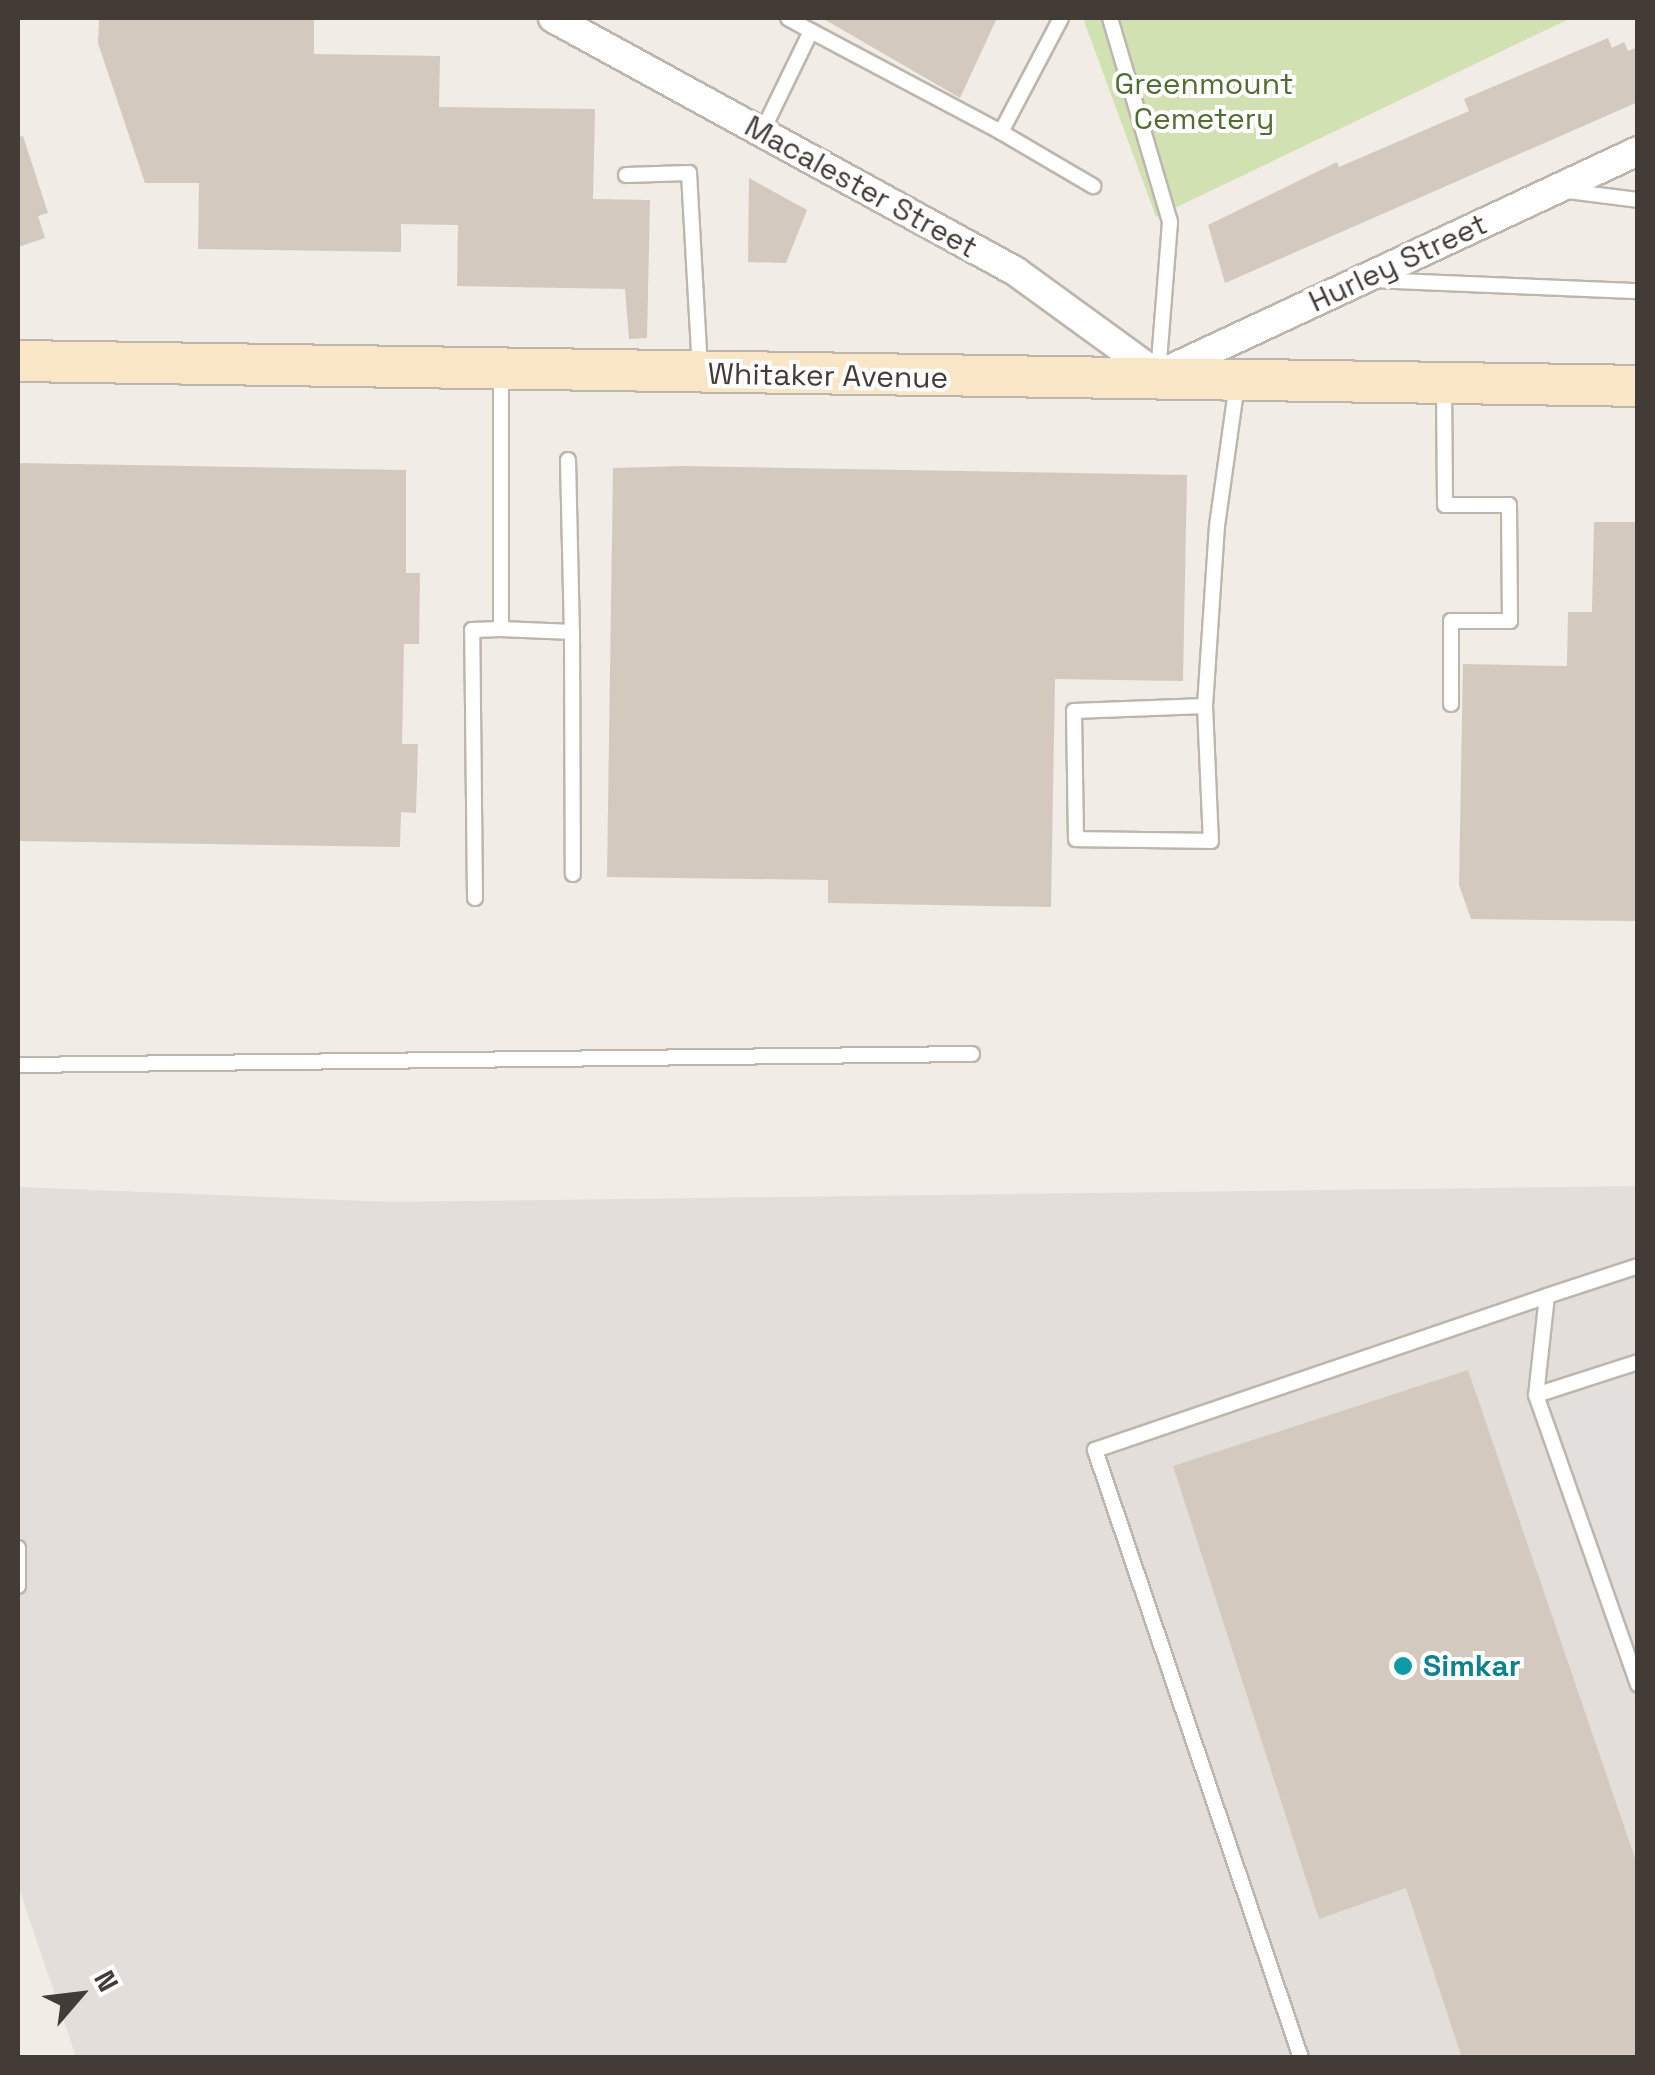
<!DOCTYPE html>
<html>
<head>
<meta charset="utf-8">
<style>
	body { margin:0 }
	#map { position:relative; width:1655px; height:2075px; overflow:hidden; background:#f1ece5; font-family:"Space Grotesk",sans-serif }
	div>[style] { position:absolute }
	.industrial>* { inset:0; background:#e3deda }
	.green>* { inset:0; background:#d2e1b2 }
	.parking>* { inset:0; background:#e2dfdd }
	.building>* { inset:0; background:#d4c9bf }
	.roads { filter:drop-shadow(2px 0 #beb5ac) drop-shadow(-2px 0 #beb5ac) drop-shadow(0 2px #beb5ac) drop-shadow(0 -2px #beb5ac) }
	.lane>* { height:14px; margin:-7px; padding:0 7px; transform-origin:7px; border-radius:7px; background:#fff }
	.street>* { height:28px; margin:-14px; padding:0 14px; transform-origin:14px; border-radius:14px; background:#fff }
	.secondary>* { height:40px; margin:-20px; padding:0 20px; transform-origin:20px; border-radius:20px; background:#f9e6c7 }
	.dots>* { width:28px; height:28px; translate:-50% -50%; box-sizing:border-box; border:5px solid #fff; border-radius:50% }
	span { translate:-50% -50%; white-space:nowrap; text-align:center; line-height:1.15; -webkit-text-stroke:8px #fff; paint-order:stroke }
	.park-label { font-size:30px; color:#4f6e2f }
	.street-label { font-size:30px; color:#433c36 }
	.culture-label { font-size:30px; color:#0d838f; font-weight:700 }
	.left { translate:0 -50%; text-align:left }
	.frame { position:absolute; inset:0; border:20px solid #433c36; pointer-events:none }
	.north { position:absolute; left:30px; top:1945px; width:100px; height:100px; -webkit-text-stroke:8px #fff; paint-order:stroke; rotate:62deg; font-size:28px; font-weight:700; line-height:40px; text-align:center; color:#433c36 }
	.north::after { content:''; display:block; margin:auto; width:35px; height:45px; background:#433c36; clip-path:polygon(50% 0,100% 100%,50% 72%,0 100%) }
</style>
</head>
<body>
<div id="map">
	<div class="industrial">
		<div style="clip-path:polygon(1637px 1186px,1637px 2057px,76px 2057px,18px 1885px,18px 1187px,391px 1202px)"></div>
	</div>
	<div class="green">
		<div style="clip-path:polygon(1083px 18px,1571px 18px,1156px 217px)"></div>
	</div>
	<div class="parking">
		<div style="clip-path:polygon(1637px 1355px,1637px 1717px,1528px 1391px)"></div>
	</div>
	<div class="building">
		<div style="clip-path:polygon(99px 18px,314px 18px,314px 54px,440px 56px,439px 107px,595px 109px,593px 199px,650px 200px,647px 338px,629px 339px,625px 289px,457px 286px,458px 225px,401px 224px,401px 252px,198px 249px,199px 183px,145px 183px,98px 43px)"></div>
		<div style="clip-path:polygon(822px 18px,997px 18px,960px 98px)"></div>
		<div style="clip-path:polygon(1608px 38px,1612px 48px,1624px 42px,1628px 51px,1638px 47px,1638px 102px,1225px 283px,1208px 225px,1337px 162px,1339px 167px,1469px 111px,1464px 99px)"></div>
		<div style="clip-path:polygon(23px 136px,48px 213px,38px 216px,45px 238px,18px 247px,18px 137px)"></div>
		<div style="clip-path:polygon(749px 178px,807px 210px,786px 263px,748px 262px)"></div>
		<div style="clip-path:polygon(18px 463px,406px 470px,406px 573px,420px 573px,419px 644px,404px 644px,402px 744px,418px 744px,416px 813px,401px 812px,400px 847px,18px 841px)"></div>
		<div style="clip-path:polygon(685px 466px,1187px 475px,1183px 681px,1055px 679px,1051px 907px,828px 903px,828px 880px,607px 877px,613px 468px)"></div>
		<div style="clip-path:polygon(1594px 522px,1638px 522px,1638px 921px,1471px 919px,1459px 885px,1463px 664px,1567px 666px,1568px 612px,1592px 612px)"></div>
		<div style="clip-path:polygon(1468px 1370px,1638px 1867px,1638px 2058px,1462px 2058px,1406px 1888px,1319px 1919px,1173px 1466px)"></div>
	</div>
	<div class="roads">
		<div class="lane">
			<div style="left:1110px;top:18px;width:213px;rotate:73.6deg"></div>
			<div style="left:1170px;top:222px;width:153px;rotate:94.5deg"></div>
			<div style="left:811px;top:31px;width:215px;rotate:28deg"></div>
			<div style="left:1001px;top:132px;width:129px;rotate:-62.2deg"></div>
			<div style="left:762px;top:132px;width:112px;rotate:-64.1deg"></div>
			<div style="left:811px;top:31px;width:26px;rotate:-151deg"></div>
			<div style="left:1001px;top:132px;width:107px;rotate:30.4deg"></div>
			<div style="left:626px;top:175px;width:63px;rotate:-1.8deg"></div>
			<div style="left:689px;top:173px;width:195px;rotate:86.8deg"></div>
			<div style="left:1567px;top:191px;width:72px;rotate:7.2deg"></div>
			<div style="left:1373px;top:280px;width:265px;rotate:2.4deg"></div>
			<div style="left:501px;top:371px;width:258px;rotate:90deg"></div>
			<div style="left:501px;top:629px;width:71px;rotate:2.4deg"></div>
			<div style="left:572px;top:632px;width:242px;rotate:89.8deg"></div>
			<div style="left:1444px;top:387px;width:118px;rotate:89.5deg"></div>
			<div style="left:1445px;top:505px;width:64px"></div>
			<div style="left:1509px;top:505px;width:116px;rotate:89.5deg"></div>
			<div style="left:1510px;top:621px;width:59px;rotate:180deg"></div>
			<div style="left:1451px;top:621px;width:83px;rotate:90deg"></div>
			<div style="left:568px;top:460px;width:172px;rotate:88.7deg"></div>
			<div style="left:1205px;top:706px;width:135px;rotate:87.5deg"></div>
			<div style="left:1211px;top:841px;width:135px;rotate:-179.2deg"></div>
			<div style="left:1076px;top:839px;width:128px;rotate:-90.9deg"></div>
			<div style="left:1074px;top:711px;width:131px;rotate:-2.2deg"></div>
			<div style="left:1205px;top:706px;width:180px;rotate:-86.2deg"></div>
			<div style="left:1217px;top:526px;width:144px;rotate:-82deg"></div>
			<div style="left:475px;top:898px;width:268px;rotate:-90.6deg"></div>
			<div style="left:472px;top:630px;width:29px;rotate:-2deg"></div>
			<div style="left:18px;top:1065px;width:954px;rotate:-0.66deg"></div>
			<div style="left:1547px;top:1296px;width:96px;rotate:-18.2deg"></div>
			<div style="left:1536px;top:1395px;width:107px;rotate:-17.9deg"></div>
			<div style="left:18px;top:1548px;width:38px;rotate:90deg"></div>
			<div style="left:1301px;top:2058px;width:642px;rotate:-108.72deg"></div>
			<div style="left:1095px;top:1450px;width:478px;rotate:-18.8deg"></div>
			<div style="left:1547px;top:1296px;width:100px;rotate:96.3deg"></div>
			<div style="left:1536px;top:1395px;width:307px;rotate:70.6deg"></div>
		</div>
		<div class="street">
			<div style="left:553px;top:18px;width:527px;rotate:28.71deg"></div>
			<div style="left:1015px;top:271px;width:177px;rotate:36deg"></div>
			<div style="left:1158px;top:375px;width:530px;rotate:-25.02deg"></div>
		</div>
		<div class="secondary">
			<div style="left:18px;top:361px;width:1620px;rotate:0.88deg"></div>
		</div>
	</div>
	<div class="dots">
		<div style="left:1403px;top:1666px;background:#0f9aa8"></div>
	</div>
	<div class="park-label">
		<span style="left:1204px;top:101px">Greenmount<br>Cemetery</span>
	</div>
	<div class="street-label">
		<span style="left:861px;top:187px;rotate:29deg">Macalester Street</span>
		<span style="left:1398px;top:263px;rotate:-25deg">Hurley Street</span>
		<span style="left:828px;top:376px;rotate:1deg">Whitaker Avenue</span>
	</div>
	<div class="culture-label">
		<span class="left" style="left:1423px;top:1666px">Simkar</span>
	</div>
	<div class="frame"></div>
	<div class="north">N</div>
</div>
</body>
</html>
